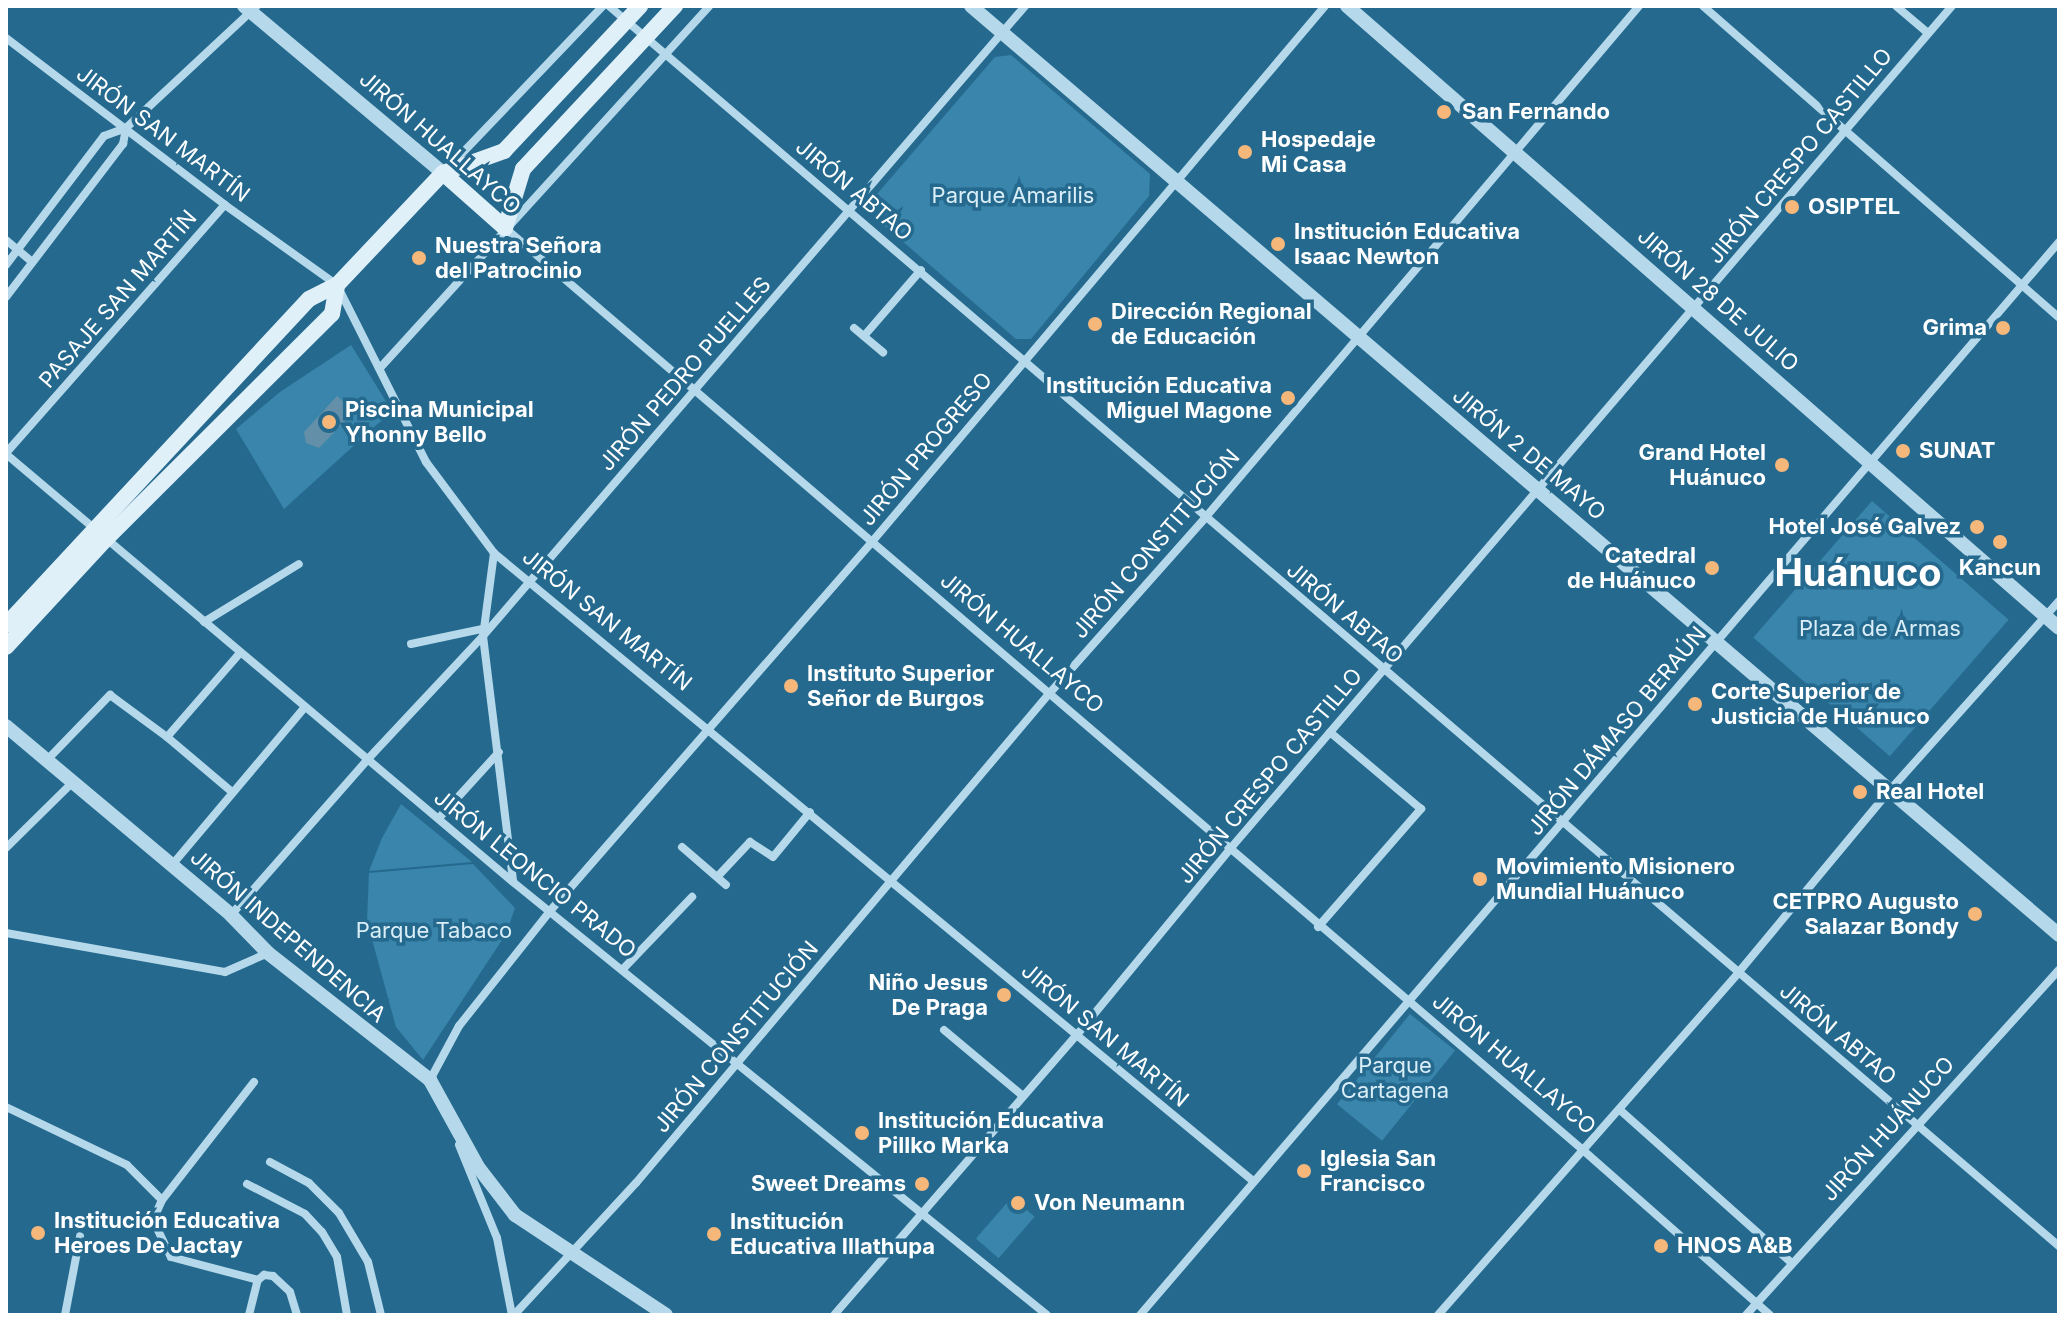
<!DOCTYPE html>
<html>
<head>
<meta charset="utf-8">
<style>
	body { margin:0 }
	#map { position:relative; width:2065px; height:1321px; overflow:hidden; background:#256a8e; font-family:Inter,sans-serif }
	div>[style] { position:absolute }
	.green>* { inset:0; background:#3985ab; transform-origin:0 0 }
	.water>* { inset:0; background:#6390a8 }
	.minor>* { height:8px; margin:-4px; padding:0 4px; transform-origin:4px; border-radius:4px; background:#b5d9eb }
	.tertiary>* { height:14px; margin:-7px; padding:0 7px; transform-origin:7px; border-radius:7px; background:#b5d9eb }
	.secondary>* { height:16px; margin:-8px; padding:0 8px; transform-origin:8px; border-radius:8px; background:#e0f0f9 }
	.dots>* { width:22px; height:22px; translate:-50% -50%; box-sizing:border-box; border:4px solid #256a8e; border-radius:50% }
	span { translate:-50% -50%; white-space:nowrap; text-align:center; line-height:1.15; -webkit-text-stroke:7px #256a8e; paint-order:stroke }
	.poi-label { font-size:22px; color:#fff; font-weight:700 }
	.left { translate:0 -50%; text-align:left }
	.right { translate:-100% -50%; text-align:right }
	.street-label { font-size:22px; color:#fff }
	.park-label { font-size:22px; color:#daeef8 }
	.town-label { font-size:38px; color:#fff; font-weight:700 }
	.frame { position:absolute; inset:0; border:8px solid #fff; pointer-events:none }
</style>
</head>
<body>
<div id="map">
	<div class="green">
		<div style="clip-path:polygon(1011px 55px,1150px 174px,1149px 196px,1031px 339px,1016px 339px,873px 216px,871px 201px,995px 57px)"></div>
		<div style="clip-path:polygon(351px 345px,392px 411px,284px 509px,236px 429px,280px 392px)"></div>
		<div style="left:1872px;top:501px;width:181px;height:181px;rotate:41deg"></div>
		<div style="clip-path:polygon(401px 804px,472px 862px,369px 871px,382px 838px)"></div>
		<div style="clip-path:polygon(473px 864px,515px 908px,506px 934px,423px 1060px,396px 1027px,367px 921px,369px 873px)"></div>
		<div style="left:1410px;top:1014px;width:58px;height:116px;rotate:39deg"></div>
		<div style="left:1012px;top:1197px;width:30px;height:55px;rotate:41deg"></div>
	</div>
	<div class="water">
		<div style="clip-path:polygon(337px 396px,354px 412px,319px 448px,306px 443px,304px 432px)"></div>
	</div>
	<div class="minor">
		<div style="left:609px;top:6px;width:1908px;rotate:40.54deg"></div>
		<div style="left:1703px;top:6px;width:473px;rotate:41.2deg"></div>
		<div style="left:1896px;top:6px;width:42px;rotate:40.2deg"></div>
		<div style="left:6px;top:38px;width:275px;rotate:37.3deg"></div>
		<div style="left:225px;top:205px;width:138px;rotate:35.5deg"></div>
		<div style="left:337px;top:285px;width:198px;rotate:63.3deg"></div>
		<div style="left:426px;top:462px;width:114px;rotate:53.2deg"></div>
		<div style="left:494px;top:553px;width:985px;rotate:39.6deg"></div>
		<div style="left:449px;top:167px;width:223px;rotate:-46.3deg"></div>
		<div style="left:505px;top:228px;width:1420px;rotate:40.54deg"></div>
		<div style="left:1584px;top:1151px;width:248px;rotate:41.4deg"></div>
		<div style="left:6px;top:240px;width:34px;rotate:40deg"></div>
		<div style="left:6px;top:265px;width:162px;rotate:-52.8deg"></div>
		<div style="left:104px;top:136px;width:23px;rotate:-20deg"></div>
		<div style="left:6px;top:297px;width:193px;rotate:-52.6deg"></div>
		<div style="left:123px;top:144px;width:16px;rotate:-79deg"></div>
		<div style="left:126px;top:128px;width:179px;rotate:-43deg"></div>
		<div style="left:854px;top:328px;width:38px;rotate:40deg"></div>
		<div style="left:864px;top:336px;width:87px;rotate:-49.2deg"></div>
		<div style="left:380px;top:368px;width:489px;rotate:-47.7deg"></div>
		<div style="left:6px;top:453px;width:331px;rotate:-48.6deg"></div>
		<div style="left:6px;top:454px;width:664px;rotate:40.17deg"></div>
		<div style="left:513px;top:882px;width:687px;rotate:39.04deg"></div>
		<div style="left:494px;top:553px;width:84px;rotate:97.5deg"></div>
		<div style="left:483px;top:636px;width:247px;rotate:83deg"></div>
		<div style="left:204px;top:622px;width:111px;rotate:-31.4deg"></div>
		<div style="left:411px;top:644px;width:73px;rotate:-11.9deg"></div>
		<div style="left:167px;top:737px;width:111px;rotate:-49deg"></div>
		<div style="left:47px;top:760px;width:91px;rotate:-45.9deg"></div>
		<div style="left:110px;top:695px;width:71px;rotate:36.4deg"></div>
		<div style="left:167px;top:737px;width:84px;rotate:40.2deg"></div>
		<div style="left:439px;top:818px;width:89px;rotate:-47.7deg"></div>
		<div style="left:682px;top:847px;width:58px;rotate:40.8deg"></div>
		<div style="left:6px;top:848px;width:94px;rotate:-44.6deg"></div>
		<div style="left:172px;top:865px;width:205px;rotate:-49.9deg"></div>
		<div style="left:718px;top:876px;width:47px;rotate:-46.7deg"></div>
		<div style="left:750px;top:842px;width:27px;rotate:33deg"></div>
		<div style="left:773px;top:857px;width:58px;rotate:-50.6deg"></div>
		<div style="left:231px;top:915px;width:206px;rotate:-48.7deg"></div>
		<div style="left:367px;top:760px;width:170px;rotate:-46.9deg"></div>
		<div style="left:483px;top:636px;width:831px;rotate:-49.29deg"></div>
		<div style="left:1318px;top:927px;width:157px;rotate:-48.9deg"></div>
		<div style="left:1421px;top:809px;width:119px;rotate:-139.8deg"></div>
		<div style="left:6px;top:933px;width:222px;rotate:10.1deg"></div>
		<div style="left:225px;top:972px;width:47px;rotate:-23.8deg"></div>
		<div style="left:623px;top:969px;width:100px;rotate:-46.2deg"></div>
		<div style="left:944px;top:1030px;width:103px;rotate:39.9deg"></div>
		<div style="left:430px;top:1080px;width:61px;rotate:-61.8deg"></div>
		<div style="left:459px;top:1026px;width:147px;rotate:-51.6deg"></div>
		<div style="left:550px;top:911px;width:488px;rotate:-48.9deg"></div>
		<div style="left:871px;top:543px;width:703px;rotate:-49.79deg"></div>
		<div style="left:254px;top:1082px;width:150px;rotate:127.9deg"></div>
		<div style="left:162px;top:1200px;width:22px;rotate:114deg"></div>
		<div style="left:153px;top:1220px;width:41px;rotate:64.1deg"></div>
		<div style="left:171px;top:1257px;width:90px;rotate:14.8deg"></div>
		<div style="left:258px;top:1280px;width:8px;rotate:-40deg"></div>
		<div style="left:264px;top:1275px;width:9px;rotate:6deg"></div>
		<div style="left:273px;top:1276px;width:23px;rotate:43deg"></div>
		<div style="left:290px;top:1292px;width:24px;rotate:73deg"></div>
		<div style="left:6px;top:1107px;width:134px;rotate:25.6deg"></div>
		<div style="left:127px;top:1165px;width:49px;rotate:45deg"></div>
		<div style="left:1620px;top:1110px;width:230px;rotate:41.7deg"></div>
		<div style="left:459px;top:1145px;width:100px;rotate:67.8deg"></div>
		<div style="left:497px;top:1238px;width:78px;rotate:79deg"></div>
		<div style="left:270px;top:1162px;width:44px;rotate:28.3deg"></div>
		<div style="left:309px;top:1183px;width:42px;rotate:45deg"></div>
		<div style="left:339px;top:1213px;width:57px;rotate:59.4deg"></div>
		<div style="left:368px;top:1262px;width:55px;rotate:76.2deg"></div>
		<div style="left:247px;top:1184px;width:65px;rotate:27.3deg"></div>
		<div style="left:305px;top:1214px;width:25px;rotate:47deg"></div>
		<div style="left:322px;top:1232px;width:29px;rotate:59deg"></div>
		<div style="left:337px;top:1257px;width:59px;rotate:80.2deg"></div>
		<div style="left:65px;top:1315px;width:80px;rotate:-79.2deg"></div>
		<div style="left:249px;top:1315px;width:36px;rotate:-76deg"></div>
		<div style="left:514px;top:1315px;width:180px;rotate:-47.3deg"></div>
		<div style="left:636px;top:1183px;width:639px;rotate:-49.83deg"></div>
		<div style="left:1048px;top:695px;width:237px;rotate:-48.4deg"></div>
		<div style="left:1205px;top:518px;width:671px;rotate:-49.71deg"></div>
		<div style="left:834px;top:1315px;width:369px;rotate:-49.1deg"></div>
		<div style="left:1076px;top:1036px;width:242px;rotate:-50.5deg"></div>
		<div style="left:1230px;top:849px;width:1110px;rotate:-49.42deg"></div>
		<div style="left:1140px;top:1315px;width:1413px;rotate:-49.42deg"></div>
		<div style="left:1438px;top:1315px;width:455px;rotate:-48.7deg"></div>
		<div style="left:1738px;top:973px;width:238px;rotate:-50.3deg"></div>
		<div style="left:1890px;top:790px;width:254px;rotate:-48.2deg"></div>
		<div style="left:1746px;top:1315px;width:466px;rotate:-47.8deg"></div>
	</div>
	<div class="tertiary">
		<div style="left:244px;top:6px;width:260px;rotate:40deg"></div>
		<div style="left:971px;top:6px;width:1431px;rotate:40.49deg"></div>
		<div style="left:1347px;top:6px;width:945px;rotate:41.14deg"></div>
		<div style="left:6px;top:726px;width:294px;rotate:40deg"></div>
		<div style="left:231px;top:915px;width:53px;rotate:45.8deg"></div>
		<div style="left:268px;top:953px;width:206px;rotate:38.1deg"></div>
		<div style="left:430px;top:1080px;width:99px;rotate:61.1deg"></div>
		<div style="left:478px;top:1167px;width:61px;rotate:52.4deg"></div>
		<div style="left:515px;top:1215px;width:181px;rotate:33.5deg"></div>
	</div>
	<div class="secondary">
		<div style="left:443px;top:173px;width:83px;rotate:41.6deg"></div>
		<div style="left:505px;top:228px;width:62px;rotate:-73deg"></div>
		<div style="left:523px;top:169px;width:223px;rotate:-47deg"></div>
		<div style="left:6px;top:625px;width:445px;rotate:-47.1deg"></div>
		<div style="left:309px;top:299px;width:31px;rotate:-27deg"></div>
		<div style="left:337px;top:285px;width:154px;rotate:-46.6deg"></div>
		<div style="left:443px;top:173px;width:65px;rotate:-19.8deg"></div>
		<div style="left:504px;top:151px;width:199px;rotate:-46.8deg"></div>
		<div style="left:6px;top:647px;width:146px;rotate:-47.2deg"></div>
		<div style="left:105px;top:540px;width:320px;rotate:-44.9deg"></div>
		<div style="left:332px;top:314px;width:29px;rotate:-80deg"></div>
	</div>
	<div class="dots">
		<div style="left:1444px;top:112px;background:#f5b77a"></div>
		<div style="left:1245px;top:152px;background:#f5b77a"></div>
		<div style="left:1792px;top:207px;background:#f5b77a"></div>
		<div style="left:1278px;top:244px;background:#f5b77a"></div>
		<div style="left:419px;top:258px;background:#f5b77a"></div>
		<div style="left:1095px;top:324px;background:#f5b77a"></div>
		<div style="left:2003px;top:328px;background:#f5b77a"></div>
		<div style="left:1288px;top:398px;background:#f5b77a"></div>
		<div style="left:329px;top:422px;background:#f5b77a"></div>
		<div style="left:1903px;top:451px;background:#f5b77a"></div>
		<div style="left:1782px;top:465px;background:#f5b77a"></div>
		<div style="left:1977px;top:527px;background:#f5b77a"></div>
		<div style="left:2000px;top:542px;background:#f5b77a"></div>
		<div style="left:1712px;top:568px;background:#f5b77a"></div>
		<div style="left:791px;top:686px;background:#f5b77a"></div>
		<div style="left:1695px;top:704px;background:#f5b77a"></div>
		<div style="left:1860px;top:792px;background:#f5b77a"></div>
		<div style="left:1480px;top:879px;background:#f5b77a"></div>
		<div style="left:1975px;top:914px;background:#f5b77a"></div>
		<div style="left:1004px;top:995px;background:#f5b77a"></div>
		<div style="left:862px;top:1133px;background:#f5b77a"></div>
		<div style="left:1304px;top:1171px;background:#f5b77a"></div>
		<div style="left:922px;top:1184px;background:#f5b77a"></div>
		<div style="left:1018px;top:1203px;background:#f5b77a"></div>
		<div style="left:38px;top:1233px;background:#f5b77a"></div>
		<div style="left:714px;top:1234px;background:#f5b77a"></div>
		<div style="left:1661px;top:1246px;background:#f5b77a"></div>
	</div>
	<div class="poi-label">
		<span class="left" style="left:1462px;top:112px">San Fernando</span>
		<span class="left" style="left:1261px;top:152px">Hospedaje<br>Mi Casa</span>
		<span class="left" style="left:1808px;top:207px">OSIPTEL</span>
		<span class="left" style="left:1294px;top:244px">Institución Educativa<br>Isaac Newton</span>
		<span class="left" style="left:435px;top:258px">Nuestra Señora<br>del Patrocinio</span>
		<span class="left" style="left:1111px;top:324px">Dirección Regional<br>de Educación</span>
		<span class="right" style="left:1987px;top:328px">Grima</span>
		<span class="right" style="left:1272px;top:398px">Institución Educativa<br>Miguel Magone</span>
		<span class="left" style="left:345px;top:422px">Piscina Municipal<br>Yhonny Bello</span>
		<span class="left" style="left:1919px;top:451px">SUNAT</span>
		<span class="right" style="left:1766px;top:465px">Grand Hotel<br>Huánuco</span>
		<span class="right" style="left:1961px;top:527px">Hotel José Galvez</span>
		<span class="right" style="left:1696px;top:568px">Catedral<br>de Huánuco</span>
		<span style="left:2000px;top:568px">Kancun</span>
		<span class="left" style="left:807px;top:686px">Instituto Superior<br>Señor de Burgos</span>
		<span class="left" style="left:1711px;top:704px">Corte Superior de<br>Justicia de Huánuco</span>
		<span class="left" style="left:1876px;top:792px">Real Hotel</span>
		<span class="left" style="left:1496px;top:879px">Movimiento Misionero<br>Mundial Huánuco</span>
		<span class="right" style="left:1959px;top:914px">CETPRO Augusto<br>Salazar Bondy</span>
		<span class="right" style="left:988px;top:995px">Niño Jesus<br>De Praga</span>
		<span class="left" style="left:878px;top:1133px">Institución Educativa<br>Pillko Marka</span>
		<span class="left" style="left:1320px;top:1171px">Iglesia San<br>Francisco</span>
		<span class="right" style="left:906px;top:1184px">Sweet Dreams</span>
		<span class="left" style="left:1034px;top:1203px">Von Neumann</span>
		<span class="left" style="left:54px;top:1233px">Institución Educativa<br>Heroes De Jactay</span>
		<span class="left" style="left:730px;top:1234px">Institución<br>Educativa Illathupa</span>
		<span class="left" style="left:1677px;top:1246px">HNOS A&amp;B</span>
	</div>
	<div class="street-label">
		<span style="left:163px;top:134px;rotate:37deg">JIRÓN SAN MARTÍN</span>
		<span style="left:440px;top:143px;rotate:41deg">JIRÓN HUALLAYCO</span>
		<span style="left:1800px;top:156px;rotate:-50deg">JIRÓN CRESPO CASTILLO</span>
		<span style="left:854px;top:190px;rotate:40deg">JIRÓN ABTAO</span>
		<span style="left:118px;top:299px;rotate:-49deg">PASAJE SAN MARTÍN</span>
		<span style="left:1718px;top:300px;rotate:41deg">JIRÓN 28 DE JULIO</span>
		<span style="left:685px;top:374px;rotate:-49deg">JIRÓN PEDRO PUELLES</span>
		<span style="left:926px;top:449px;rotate:-50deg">JIRÓN PROGRESO</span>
		<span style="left:1529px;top:454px;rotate:40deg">JIRÓN 2 DE MAYO</span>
		<span style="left:1156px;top:544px;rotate:-49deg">JIRÓN CONSTITUCIÓN</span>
		<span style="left:1345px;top:613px;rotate:40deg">JIRÓN ABTAO</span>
		<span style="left:607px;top:620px;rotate:39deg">JIRÓN SAN MARTÍN</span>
		<span style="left:1022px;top:643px;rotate:40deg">JIRÓN HUALLAYCO</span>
		<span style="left:1617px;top:731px;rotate:-50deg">JIRÓN DÁMASO BERAÚN</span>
		<span style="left:1270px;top:776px;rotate:-50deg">JIRÓN CRESPO CASTILLO</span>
		<span style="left:535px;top:874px;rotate:39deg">JIRÓN LEONCIO PRADO</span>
		<span style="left:288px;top:936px;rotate:41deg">JIRÓN INDEPENDENCIA</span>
		<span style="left:1838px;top:1034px;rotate:40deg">JIRÓN ABTAO</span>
		<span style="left:1105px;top:1035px;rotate:40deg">JIRÓN SAN MARTÍN</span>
		<span style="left:736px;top:1037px;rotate:-50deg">JIRÓN CONSTITUCIÓN</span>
		<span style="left:1514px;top:1064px;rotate:40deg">JIRÓN HUALLAYCO</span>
		<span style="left:1888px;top:1129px;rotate:-48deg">JIRÓN HUÁNUCO</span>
	</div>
	<div class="park-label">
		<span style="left:1013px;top:196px">Parque Amarilis</span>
		<span style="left:1880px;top:629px">Plaza de Armas</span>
		<span style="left:434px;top:931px">Parque Tabaco</span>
		<span style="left:1395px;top:1078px">Parque<br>Cartagena</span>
	</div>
	<div class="town-label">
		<span style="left:1858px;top:573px">Huánuco</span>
	</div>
	<div class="frame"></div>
</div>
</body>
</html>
